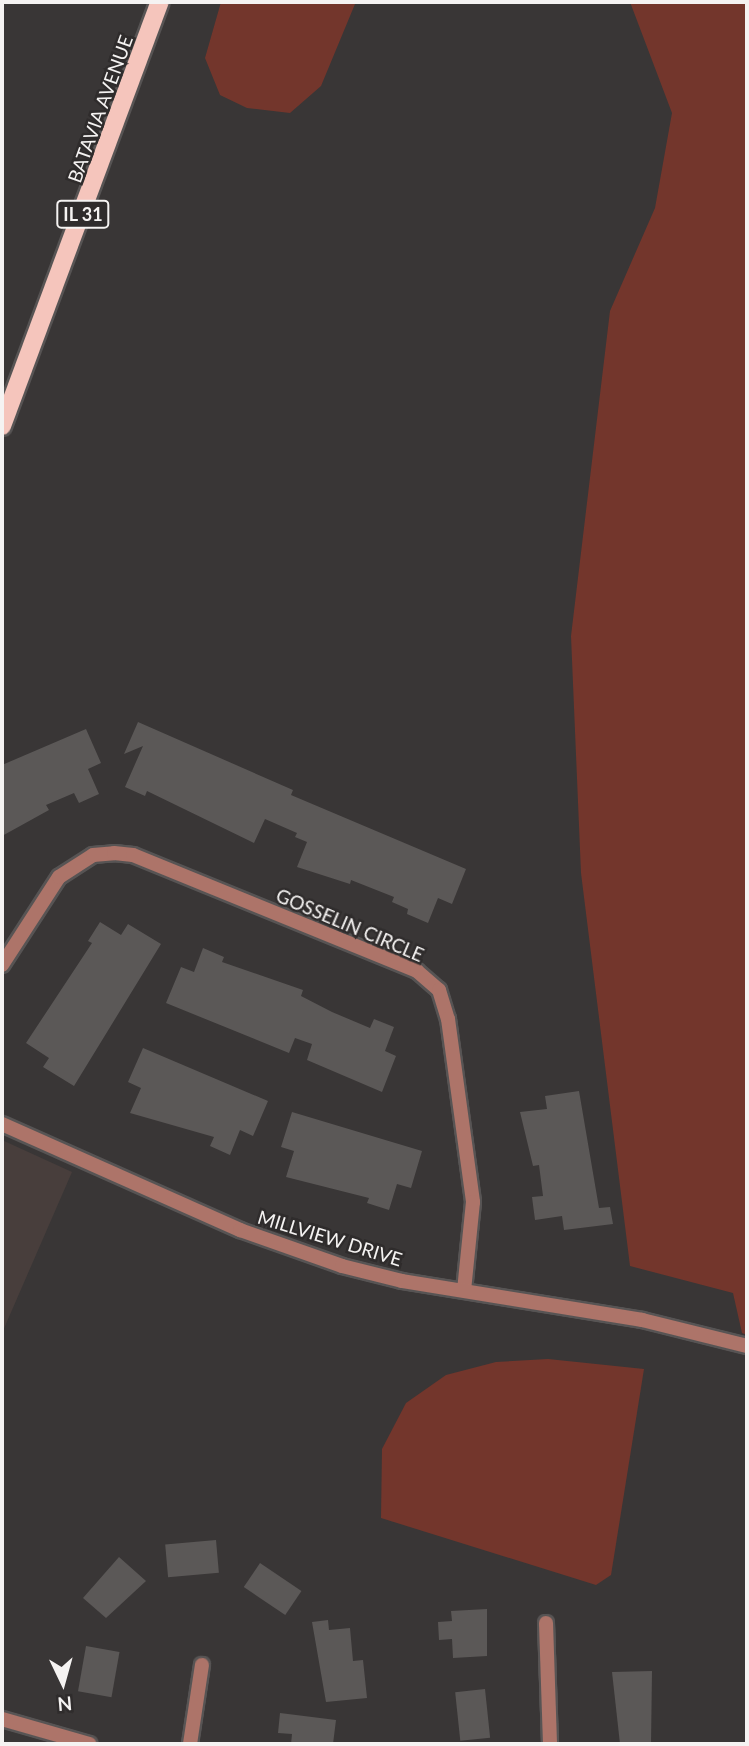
<!DOCTYPE html>
<html>
<head>
<meta charset="utf-8">
<style>
	body { margin:0 }
	#map { position:relative; width:749px; height:1746px; overflow:hidden; background:#393636; font-family:Lato,sans-serif }
	div>[style] { position:absolute }
	.built>* { inset:0; background:#483e3c }
	.green>* { inset:0; background:#73362c }
	.building>* { inset:0; background:#5b5857; transform-origin:0 0 }
	.roads { filter:drop-shadow(2px 0 #575454) drop-shadow(-2px 0 #575454) drop-shadow(0 2px #575454) drop-shadow(0 -2px #575454) }
	.minor>* { height:14px; margin:-7px; padding:0 7px; transform-origin:7px; border-radius:7px; background:#ad7469 }
	.tertiary>* { height:14px; margin:-7px; padding:0 7px; transform-origin:7px; border-radius:7px; background:#ad7469 }
	.primary>* { height:18px; margin:-9px; padding:0 9px; transform-origin:9px; border-radius:9px; background:#f5c5bc }
	span { translate:-50% -50%; white-space:nowrap; text-align:center; line-height:1.15; -webkit-text-stroke:5px #2f2c2c; paint-order:stroke }
	.shield-label span { padding:2px 5px; background:#2f2c2c; border:2px solid; border-radius:5px; -webkit-text-stroke-width:0 }
	.shield-label { font-size:18px; color:#f5f3f2; font-weight:700 }
	.street-label { font-size:19px; color:#f5f3f2 }
	.frame { position:absolute; inset:0; border:4px solid #f5f3f2; pointer-events:none }
	.north { position:absolute; left:28px; top:1648px; width:70px; height:70px; -webkit-text-stroke:5px #2f2c2c; paint-order:stroke; rotate:175deg; font-size:19px; font-weight:700; line-height:28px; text-align:center; color:#f5f3f2 }
	.north::after { content:''; display:block; margin:auto; width:24px; height:32px; background:#f5f3f2; clip-path:polygon(50% 0,100% 100%,50% 72%,0 100%) }
</style>
</head>
<body>
<div id="map">
	<div class="built">
		<div style="clip-path:polygon(2px 1140px,72px 1172px,2px 1333px)"></div>
	</div>
	<div class="green">
		<div style="clip-path:polygon(221px 2px,363px 2px,355px 4px,321px 86px,290px 113px,247px 108px,220px 95px,205px 58px)"></div>
		<div style="clip-path:polygon(630px 2px,747px 2px,747px 1335px,742px 1333px,733px 1293px,630px 1266px,581px 873px,571px 636px,610px 311px,655px 208px,672px 113px)"></div>
		<div style="clip-path:polygon(548px 1359px,644px 1369px,611px 1575px,596px 1585px,381px 1518px,382px 1449px,406px 1403px,446px 1375px,496px 1362px)"></div>
	</div>
	<div class="building">
		<div style="clip-path:polygon(138px 722px,293px 790px,291px 795px,466px 869px,452px 904px,438px 898px,428px 923px,407px 914px,408px 909px,392px 902px,394px 897px,351px 880px,350px 884px,297px 867px,307px 842px,295px 837px,297px 833px,265px 819px,254px 843px,147px 791px,145px 796px,125px 787px,143px 746px,124px 754px)"></div>
		<div style="clip-path:polygon(86px 729px,101px 763px,88px 769px,99px 794px,79px 803px,74px 793px,46px 805px,49px 810px,2px 836px,2px 765px)"></div>
		<div style="clip-path:polygon(100px 922px,121px 935px,128px 924px,161px 944px,74px 1086px,43px 1067px,49px 1058px,26px 1043px,92px 943px,88px 941px)"></div>
		<div style="clip-path:polygon(203px 948px,224px 957px,222px 962px,303px 990px,301px 996px,332px 1012px,370px 1028px,374px 1019px,394px 1027px,385px 1051px,396px 1056px,382px 1092px,307px 1060px,312px 1044px,295px 1038px,289px 1053px,166px 1003px,181px 967px,194px 972px)"></div>
		<div style="clip-path:polygon(143px 1048px,268px 1101px,253px 1136px,240px 1130px,230px 1155px,210px 1146px,214px 1137px,130px 1113px,141px 1088px,128px 1082px)"></div>
		<div style="clip-path:polygon(579px 1091px,599px 1208px,610px 1207px,613px 1224px,564px 1230px,562px 1216px,535px 1220px,532px 1197px,543px 1196px,539px 1165px,533px 1166px,520px 1112px,547px 1109px,545px 1096px)"></div>
		<div style="clip-path:polygon(292px 1112px,422px 1151px,411px 1188px,397px 1184px,389px 1210px,367px 1203px,369px 1198px,286px 1177px,294px 1151px,281px 1147px)"></div>
		<div style="left:216px;top:1540px;width:33px;height:51px;rotate:85deg"></div>
		<div style="clip-path:polygon(119px 1557px,146px 1581px,106px 1618px,83px 1598px)"></div>
		<div style="left:260px;top:1563px;width:50px;height:29px;rotate:34deg"></div>
		<div style="clip-path:polygon(487px 1609px,487px 1656px,453px 1658px,452px 1639px,439px 1640px,438px 1622px,452px 1621px,451px 1611px)"></div>
		<div style="clip-path:polygon(328px 1620px,329px 1630px,350px 1628px,353px 1661px,363px 1660px,367px 1698px,326px 1702px,312px 1622px)"></div>
		<div style="left:86px;top:1646px;width:34px;height:46px;rotate:10deg"></div>
		<div style="clip-path:polygon(652px 1671px,651px 1744px,620px 1744px,612px 1672px)"></div>
		<div style="left:485px;top:1689px;width:49px;height:30px;rotate:84deg"></div>
		<div style="clip-path:polygon(280px 1713px,336px 1720px,333px 1744px,291px 1744px,292px 1734px,278px 1733px)"></div>
	</div>
	<div class="roads">
		<div class="minor">
			<div style="left:2px;top:965px;width:105px;rotate:-57.1deg"></div>
			<div style="left:59px;top:877px;width:40px;rotate:-32.9deg"></div>
			<div style="left:93px;top:855px;width:21px;rotate:-5deg"></div>
			<div style="left:114px;top:853px;width:19px;rotate:6deg"></div>
			<div style="left:133px;top:855px;width:307px;rotate:22.2deg"></div>
			<div style="left:417px;top:971px;width:29px;rotate:41deg"></div>
			<div style="left:439px;top:990px;width:30px;rotate:73deg"></div>
			<div style="left:448px;top:1019px;width:185px;rotate:82.2deg"></div>
			<div style="left:473px;top:1202px;width:89px;rotate:95.8deg"></div>
			<div style="left:546px;top:1623px;width:121px;rotate:88.1deg"></div>
			<div style="left:2px;top:1719px;width:91px;rotate:16deg"></div>
			<div style="left:190px;top:1744px;width:80px;rotate:-81.4deg"></div>
		</div>
		<div class="tertiary">
			<div style="left:2px;top:1124px;width:261px;rotate:24deg"></div>
			<div style="left:240px;top:1230px;width:108px;rotate:19.4deg"></div>
			<div style="left:342px;top:1266px;width:62px;rotate:14deg"></div>
			<div style="left:402px;top:1281px;width:243px;rotate:9.2deg"></div>
			<div style="left:642px;top:1320px;width:108px;rotate:13.9deg"></div>
		</div>
		<div class="primary">
			<div style="left:2px;top:426px;width:452px;rotate:-69.6deg"></div>
		</div>
	</div>
	<div class="shield-label">
		<span style="left:83px;top:214px">IL 31</span>
	</div>
	<div class="street-label">
		<span style="left:100px;top:109px;rotate:-70deg">BATAVIA AVENUE</span>
		<span style="left:350px;top:925px;rotate:23deg">GOSSELIN CIRCLE</span>
		<span style="left:330px;top:1238px;rotate:17deg">MILLVIEW DRIVE</span>
	</div>
	<div class="frame"></div>
	<div class="north">N</div>
</div>
</body>
</html>
